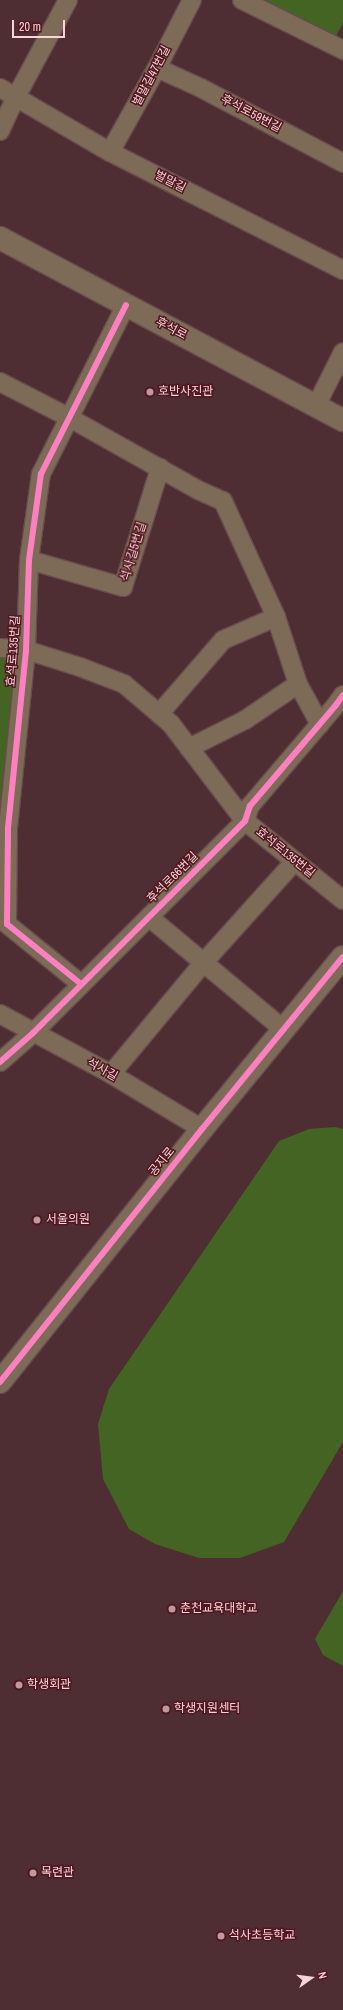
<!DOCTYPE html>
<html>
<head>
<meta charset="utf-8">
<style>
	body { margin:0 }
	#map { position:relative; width:343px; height:2010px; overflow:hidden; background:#4f2e33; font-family:"Archivo Narrow","Noto Sans KR",sans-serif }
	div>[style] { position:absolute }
	.green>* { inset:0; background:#436422 }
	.roads { filter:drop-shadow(1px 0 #684b4f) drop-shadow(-1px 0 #684b4f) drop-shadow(0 1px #684b4f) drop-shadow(0 -1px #684b4f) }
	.minor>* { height:18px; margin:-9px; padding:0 9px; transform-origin:9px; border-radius:9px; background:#7d6a57 }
	.tertiary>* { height:22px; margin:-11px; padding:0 11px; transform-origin:11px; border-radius:11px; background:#7d6a57 }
	.cycleway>* { height:6px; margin:-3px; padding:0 3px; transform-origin:3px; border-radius:3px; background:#ff80c0 }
	.dots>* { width:11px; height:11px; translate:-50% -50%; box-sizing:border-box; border:2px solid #501720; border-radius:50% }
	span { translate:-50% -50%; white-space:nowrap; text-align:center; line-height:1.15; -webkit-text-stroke:3px #501720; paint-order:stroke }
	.street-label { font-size:12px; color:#fad4d6 }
	.poi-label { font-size:12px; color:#fad4d6 }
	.left { translate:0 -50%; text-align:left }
	.north { position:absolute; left:291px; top:1958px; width:40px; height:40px; -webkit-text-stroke:3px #501720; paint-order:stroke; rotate:76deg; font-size:11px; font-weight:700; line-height:16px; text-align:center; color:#fad4d6 }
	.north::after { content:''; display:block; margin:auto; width:14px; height:18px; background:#fad4d6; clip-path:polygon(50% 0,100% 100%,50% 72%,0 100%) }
	.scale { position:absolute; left:12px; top:20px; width:53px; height:18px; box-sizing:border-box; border:2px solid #fad4d6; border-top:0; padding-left:5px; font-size:12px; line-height:14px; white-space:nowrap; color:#fad4d6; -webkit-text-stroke:3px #501720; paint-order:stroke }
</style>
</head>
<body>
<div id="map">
	<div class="green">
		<div style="clip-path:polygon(257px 0,343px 0,343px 23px,334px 40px)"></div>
		<div style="clip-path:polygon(0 657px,15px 657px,1px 815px,0 815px)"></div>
		<div style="clip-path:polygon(335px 1127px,343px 1129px,343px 1442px,284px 1542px,240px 1558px,199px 1558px,155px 1544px,129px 1529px,103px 1479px,98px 1424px,109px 1389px,279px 1141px,309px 1129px)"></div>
		<div style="clip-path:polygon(343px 1591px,343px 1666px,323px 1655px,315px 1639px)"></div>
	</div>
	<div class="roads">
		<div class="minor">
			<div style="left:242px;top:0;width:113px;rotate:26.3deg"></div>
			<div style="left:157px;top:68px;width:48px;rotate:24.4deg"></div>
			<div style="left:201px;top:88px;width:161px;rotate:27.8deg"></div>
			<div style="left:0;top:88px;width:127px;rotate:30.2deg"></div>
			<div style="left:110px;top:152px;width:261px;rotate:26.9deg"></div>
			<div style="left:0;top:131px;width:38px;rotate:-65deg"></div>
			<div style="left:16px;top:97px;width:110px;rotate:-61.8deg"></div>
			<div style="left:110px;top:152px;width:96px;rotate:-60.8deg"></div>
			<div style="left:157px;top:68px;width:76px;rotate:-62.8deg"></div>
			<div style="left:0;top:382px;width:76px;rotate:27.2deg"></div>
			<div style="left:68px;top:417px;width:149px;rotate:29.3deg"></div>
			<div style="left:198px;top:490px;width:27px;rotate:24deg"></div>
			<div style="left:223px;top:501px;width:128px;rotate:65.4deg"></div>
			<div style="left:276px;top:617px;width:71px;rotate:71.8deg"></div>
			<div style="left:298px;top:684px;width:46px;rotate:61.2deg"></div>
			<div style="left:316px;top:406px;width:60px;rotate:-63.4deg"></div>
			<div style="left:29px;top:560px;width:98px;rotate:16deg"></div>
			<div style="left:123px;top:587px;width:125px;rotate:-72.7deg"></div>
			<div style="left:0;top:648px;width:26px;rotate:4deg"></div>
			<div style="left:26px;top:650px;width:57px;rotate:17.5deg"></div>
			<div style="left:80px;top:667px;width:47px;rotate:21.1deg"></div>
			<div style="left:124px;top:684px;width:62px;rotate:40.4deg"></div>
			<div style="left:171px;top:724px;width:122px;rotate:52.7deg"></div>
			<div style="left:245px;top:821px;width:126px;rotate:38.9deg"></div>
			<div style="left:159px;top:714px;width:98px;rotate:-49.1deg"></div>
			<div style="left:223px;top:640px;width:58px;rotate:-23.5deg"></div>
			<div style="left:189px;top:748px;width:63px;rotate:-26.6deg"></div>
			<div style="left:245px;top:720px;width:64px;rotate:-34.2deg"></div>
			<div style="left:149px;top:917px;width:175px;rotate:39.9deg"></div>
			<div style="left:81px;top:984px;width:95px;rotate:-141deg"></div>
			<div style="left:7px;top:924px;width:96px;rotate:-89.4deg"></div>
			<div style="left:8px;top:828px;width:179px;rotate:-84.2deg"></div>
			<div style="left:26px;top:650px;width:90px;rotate:-88.1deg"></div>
			<div style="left:29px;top:560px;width:87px;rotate:-82.1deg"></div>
			<div style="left:41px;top:474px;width:189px;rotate:-63.3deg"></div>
			<div style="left:0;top:1014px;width:126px;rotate:28.4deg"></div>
			<div style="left:111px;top:1074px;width:106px;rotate:31.1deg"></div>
			<div style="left:0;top:1062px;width:44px;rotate:-41.3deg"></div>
			<div style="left:33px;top:1033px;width:300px;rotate:-45deg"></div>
			<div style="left:245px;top:821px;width:16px;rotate:-72deg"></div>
			<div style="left:250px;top:806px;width:133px;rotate:-49.6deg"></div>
			<div style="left:336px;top:705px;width:12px;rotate:-55deg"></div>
			<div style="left:111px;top:1074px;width:146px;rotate:-50.3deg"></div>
			<div style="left:204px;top:962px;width:136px;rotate:-48deg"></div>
		</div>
		<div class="tertiary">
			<div style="left:0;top:238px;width:388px;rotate:28deg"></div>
			<div style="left:0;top:1382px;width:324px;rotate:-51.4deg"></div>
			<div style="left:202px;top:1129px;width:222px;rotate:-50.7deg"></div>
		</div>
	</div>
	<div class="cycleway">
		<div style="left:81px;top:984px;width:95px;rotate:-141deg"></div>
		<div style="left:7px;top:924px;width:96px;rotate:-89.4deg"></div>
		<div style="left:8px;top:828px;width:179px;rotate:-84.2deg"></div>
		<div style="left:26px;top:650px;width:90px;rotate:-88.1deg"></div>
		<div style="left:29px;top:560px;width:87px;rotate:-82.1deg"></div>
		<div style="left:41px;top:474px;width:189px;rotate:-63.3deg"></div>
		<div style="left:0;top:1062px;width:44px;rotate:-41.3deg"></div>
		<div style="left:33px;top:1033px;width:300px;rotate:-45deg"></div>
		<div style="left:245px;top:821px;width:16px;rotate:-72deg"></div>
		<div style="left:250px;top:806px;width:133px;rotate:-49.6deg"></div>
		<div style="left:336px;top:705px;width:12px;rotate:-55deg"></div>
		<div style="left:0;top:1382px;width:324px;rotate:-51.4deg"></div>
		<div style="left:202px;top:1129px;width:222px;rotate:-50.7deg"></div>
	</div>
	<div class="dots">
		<div style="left:150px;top:392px;background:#be9a9d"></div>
		<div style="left:37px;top:1220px;background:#be9a9d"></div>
		<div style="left:172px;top:1609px;background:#be9a9d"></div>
		<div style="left:19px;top:1685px;background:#be9a9d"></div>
		<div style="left:166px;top:1709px;background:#be9a9d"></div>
		<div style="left:33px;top:1873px;background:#be9a9d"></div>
		<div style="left:221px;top:1936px;background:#be9a9d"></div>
	</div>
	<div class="street-label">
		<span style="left:152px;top:76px;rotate:-62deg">벌말길47번길</span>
		<span style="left:251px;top:114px;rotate:28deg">후석로59번길</span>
		<span style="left:170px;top:182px;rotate:27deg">벌말길</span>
		<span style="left:171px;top:329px;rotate:28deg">후석로</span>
		<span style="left:134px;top:552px;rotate:-73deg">석사길5번길</span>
		<span style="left:14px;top:651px;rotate:-86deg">효석로135번길</span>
		<span style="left:285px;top:853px;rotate:39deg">효석로135번길</span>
		<span style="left:173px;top:878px;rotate:-45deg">후석로66번길</span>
		<span style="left:102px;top:1070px;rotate:29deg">석사길</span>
		<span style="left:162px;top:1162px;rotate:-51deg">공지로</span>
	</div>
	<div class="poi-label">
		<span class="left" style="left:158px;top:392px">호반사진관</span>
		<span class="left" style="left:46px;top:1220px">서울의원</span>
		<span class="left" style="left:180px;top:1609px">춘천교육대학교</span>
		<span class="left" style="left:27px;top:1685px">학생회관</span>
		<span class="left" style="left:174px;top:1709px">학생지원센터</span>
		<span class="left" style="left:41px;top:1873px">목련관</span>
		<span class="left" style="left:229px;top:1936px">석사초등학교</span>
	</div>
	<div class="north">N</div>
	<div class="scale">20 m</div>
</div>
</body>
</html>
